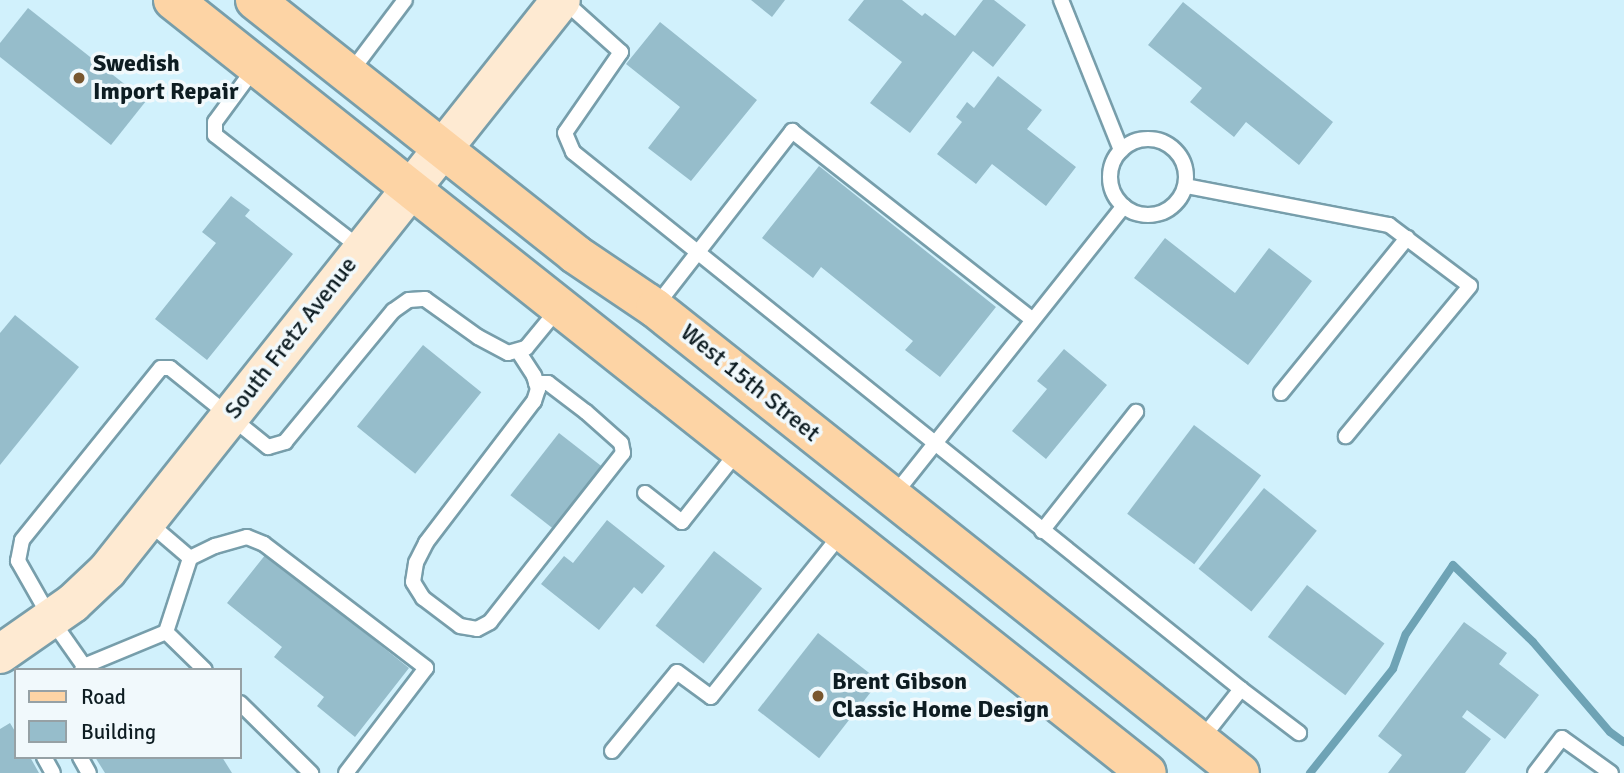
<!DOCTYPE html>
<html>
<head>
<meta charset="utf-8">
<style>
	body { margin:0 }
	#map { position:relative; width:1624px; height:773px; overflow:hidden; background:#d1f1fc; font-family:Signika,sans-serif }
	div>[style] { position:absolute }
	.stream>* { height:8px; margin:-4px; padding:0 4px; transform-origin:4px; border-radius:4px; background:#6ea3b5 }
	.building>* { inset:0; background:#96bdcb; transform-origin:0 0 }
	.roads { filter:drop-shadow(2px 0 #779eab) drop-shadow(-2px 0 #779eab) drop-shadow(0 2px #779eab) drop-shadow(0 -2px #779eab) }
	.lane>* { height:14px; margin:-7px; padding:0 7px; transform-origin:7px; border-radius:7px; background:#fff }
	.lane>.ring { margin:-7px; padding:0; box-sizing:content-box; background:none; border:14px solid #fff; border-radius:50% }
	.secondary>* { height:38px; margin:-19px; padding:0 19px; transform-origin:19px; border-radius:19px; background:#feead2 }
	.primary>* { height:38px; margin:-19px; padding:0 19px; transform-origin:19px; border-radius:19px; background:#fdd4a5 }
	.dots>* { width:19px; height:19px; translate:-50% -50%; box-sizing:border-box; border:4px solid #f1f9fc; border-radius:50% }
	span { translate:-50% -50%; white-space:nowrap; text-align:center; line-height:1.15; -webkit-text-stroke:7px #f1f9fc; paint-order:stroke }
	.poi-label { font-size:24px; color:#0e1d22; font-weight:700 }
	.left { translate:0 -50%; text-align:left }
	.street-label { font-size:24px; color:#0e1d22 }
	.legend { position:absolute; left:14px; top:668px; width:228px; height:91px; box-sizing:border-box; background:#f1f9fc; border:2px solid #96a1a5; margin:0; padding:9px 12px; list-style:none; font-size:21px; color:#0e1d22 }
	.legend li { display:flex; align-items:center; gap:14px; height:35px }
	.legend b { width:35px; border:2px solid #96a1a5 }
</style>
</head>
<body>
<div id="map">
	<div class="stream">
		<div style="left:1310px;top:773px;width:133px;rotate:-51.4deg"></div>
		<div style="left:1393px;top:669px;width:37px;rotate:-70deg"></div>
		<div style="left:1406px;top:634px;width:83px;rotate:-55.7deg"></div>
		<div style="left:1453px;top:565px;width:111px;rotate:43.9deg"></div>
		<div style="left:1533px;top:642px;width:118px;rotate:49.5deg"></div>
		<div style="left:1610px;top:732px;width:17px;rotate:36deg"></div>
	</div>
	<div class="building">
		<div style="clip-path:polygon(751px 0,785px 0,772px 17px)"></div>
		<div style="clip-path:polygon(864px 0,902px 0,922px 16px,925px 13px,955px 36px,983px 0,994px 0,1026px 25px,993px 67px,973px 51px,910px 133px,870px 103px,902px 62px,848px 20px)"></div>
		<div style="clip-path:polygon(1183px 2px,1333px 122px,1299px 165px,1246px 122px,1234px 137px,1190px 102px,1202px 88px,1148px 45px)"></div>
		<div style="clip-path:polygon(28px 8px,146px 101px,111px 145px,0 57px,0 43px)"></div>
		<div style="clip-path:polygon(660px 22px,757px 100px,691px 181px,648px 148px,680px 107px,626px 64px)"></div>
		<div style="clip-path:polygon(998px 76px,1042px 110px,1027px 129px,1076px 167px,1046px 206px,992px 164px,976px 184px,937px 154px,962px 122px,956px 117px,967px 102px,974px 108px)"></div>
		<div style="clip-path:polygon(819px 166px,996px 307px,940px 377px,905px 350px,913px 341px,821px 267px,813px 278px,762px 238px)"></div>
		<div style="clip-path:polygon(231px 196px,250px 210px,245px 216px,293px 254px,207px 360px,155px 319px,216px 243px,202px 232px)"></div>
		<div style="clip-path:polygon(1165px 238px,1235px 293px,1269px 248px,1312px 281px,1248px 365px,1134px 278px)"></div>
		<div style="clip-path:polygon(15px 315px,79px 367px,0 465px,0 333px)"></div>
		<div style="left:423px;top:345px;width:75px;height:105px;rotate:39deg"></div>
		<div style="clip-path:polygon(1064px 349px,1107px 385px,1046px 459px,1012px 431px,1047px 389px,1037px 381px)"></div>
		<div style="left:1194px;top:425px;width:84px;height:111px;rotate:37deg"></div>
		<div style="left:559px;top:433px;width:54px;height:79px;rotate:38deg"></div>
		<div style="left:1264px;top:488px;width:68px;height:104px;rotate:39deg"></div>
		<div style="clip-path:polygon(607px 520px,665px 566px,642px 594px,634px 587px,599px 630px,541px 584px,564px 556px,573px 563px)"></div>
		<div style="left:714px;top:551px;width:61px;height:95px;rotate:38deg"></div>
		<div style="clip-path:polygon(266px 554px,409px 668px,355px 737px,317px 706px,324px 697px,274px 657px,282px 647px,227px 603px)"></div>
		<div style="left:1307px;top:585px;width:97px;height:65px;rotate:37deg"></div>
		<div style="clip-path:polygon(1464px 622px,1507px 653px,1499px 664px,1539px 695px,1505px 739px,1467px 710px,1462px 717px,1491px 739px,1465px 773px,1388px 773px,1402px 755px,1378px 736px)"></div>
		<div style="left:818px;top:633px;width:78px;height:98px;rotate:38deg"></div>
		<div style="clip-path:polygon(10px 723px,16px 733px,16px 757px,30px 757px,39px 773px,0 773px,0 729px)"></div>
		<div style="clip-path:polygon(95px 757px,222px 757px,232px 773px,105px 773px)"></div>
	</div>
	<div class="roads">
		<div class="lane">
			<div style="left:563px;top:0;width:78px;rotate:41.9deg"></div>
			<div style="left:621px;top:52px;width:98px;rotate:124.7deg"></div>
			<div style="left:565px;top:133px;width:21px;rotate:67deg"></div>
			<div style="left:573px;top:152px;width:857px;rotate:38.8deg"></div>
			<div style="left:1241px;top:689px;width:66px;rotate:128.3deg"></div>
			<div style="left:1061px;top:0;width:162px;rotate:68.2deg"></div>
			<div style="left:256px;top:66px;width:69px;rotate:126.2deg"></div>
			<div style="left:215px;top:122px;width:13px;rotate:90deg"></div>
			<div style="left:215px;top:135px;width:184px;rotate:37.9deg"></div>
			<div style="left:350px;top:73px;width:91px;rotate:-53deg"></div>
			<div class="ring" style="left:1110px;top:139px;width:62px;height:62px"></div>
			<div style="left:1186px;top:186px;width:207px;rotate:10.9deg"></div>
			<div style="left:1389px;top:225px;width:101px;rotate:37deg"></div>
			<div style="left:1470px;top:286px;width:195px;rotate:129.6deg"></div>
			<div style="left:656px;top:306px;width:222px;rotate:-52.1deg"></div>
			<div style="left:792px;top:131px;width:305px;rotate:38.1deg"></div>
			<div style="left:518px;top:351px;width:30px;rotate:57deg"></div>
			<div style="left:534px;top:376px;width:14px;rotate:73deg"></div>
			<div style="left:538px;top:389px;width:13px;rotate:108deg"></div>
			<div style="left:534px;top:401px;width:178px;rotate:127.3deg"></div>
			<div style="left:426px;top:543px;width:22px;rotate:117deg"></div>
			<div style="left:416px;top:563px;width:19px;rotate:99deg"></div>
			<div style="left:413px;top:582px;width:19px;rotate:58deg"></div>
			<div style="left:423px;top:598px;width:46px;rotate:37.1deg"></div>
			<div style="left:460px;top:626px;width:17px;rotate:10deg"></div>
			<div style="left:477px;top:629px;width:15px;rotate:-28deg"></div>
			<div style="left:490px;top:622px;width:215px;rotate:-51.8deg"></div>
			<div style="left:623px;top:453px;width:10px;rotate:-101deg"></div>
			<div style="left:621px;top:443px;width:47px;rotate:-138.5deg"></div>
			<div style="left:586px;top:412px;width:48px;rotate:-142.7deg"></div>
			<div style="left:548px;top:383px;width:12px;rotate:180deg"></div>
			<div style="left:1281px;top:393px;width:200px;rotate:-50.9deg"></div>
			<div style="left:645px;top:493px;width:47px;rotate:38.1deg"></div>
			<div style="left:682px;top:522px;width:90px;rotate:-51.7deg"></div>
			<div style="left:894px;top:495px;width:369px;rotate:-51.5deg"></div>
			<div style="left:148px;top:522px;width:55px;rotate:40.6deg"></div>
			<div style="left:190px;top:558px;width:28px;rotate:-26deg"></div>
			<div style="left:215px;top:546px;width:33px;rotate:-16deg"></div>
			<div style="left:247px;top:537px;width:18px;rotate:22deg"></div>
			<div style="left:264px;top:544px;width:204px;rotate:37.4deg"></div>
			<div style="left:426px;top:668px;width:132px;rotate:127.3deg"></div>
			<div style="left:1042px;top:531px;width:152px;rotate:-51.7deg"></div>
			<div style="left:166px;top:632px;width:54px;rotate:44.3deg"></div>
			<div style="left:84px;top:666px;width:89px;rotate:-22.5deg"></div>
			<div style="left:166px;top:632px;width:78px;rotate:-72deg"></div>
			<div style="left:82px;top:670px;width:4px;rotate:-63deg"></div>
			<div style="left:84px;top:666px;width:57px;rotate:-125.1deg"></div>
			<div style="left:51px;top:619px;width:67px;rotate:-119.6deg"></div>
			<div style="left:18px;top:561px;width:21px;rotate:-79deg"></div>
			<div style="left:22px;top:540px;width:221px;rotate:-51.1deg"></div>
			<div style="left:161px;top:368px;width:9px"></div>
			<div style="left:170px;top:368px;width:126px;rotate:38.9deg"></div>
			<div style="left:268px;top:447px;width:18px;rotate:-16deg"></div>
			<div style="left:285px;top:442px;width:170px;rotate:-50.5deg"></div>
			<div style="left:393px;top:311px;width:19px;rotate:-35deg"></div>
			<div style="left:409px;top:300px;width:16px;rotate:-4deg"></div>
			<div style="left:425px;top:299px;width:65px;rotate:35.6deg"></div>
			<div style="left:478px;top:337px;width:34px;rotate:28deg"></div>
			<div style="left:508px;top:353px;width:19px;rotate:-16deg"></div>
			<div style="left:526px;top:348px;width:50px;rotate:-50.6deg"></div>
			<div style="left:1241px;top:689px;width:73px;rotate:37.2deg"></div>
			<div style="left:240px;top:703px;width:100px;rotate:44.6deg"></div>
			<div style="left:612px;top:751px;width:102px;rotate:-50.6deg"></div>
			<div style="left:677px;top:672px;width:42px;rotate:36.3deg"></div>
			<div style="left:711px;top:697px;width:210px;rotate:-51.4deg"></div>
			<div style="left:44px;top:757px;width:18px;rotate:61deg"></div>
			<div style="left:80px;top:757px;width:18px;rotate:61deg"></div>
			<div style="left:1535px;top:773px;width:44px;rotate:-52.4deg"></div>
			<div style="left:1562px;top:738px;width:60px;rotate:35.5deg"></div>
		</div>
		<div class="secondary">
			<div style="left:0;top:654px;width:89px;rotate:-34.9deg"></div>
			<div style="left:73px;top:603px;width:47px;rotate:-43.3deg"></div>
			<div style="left:107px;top:571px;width:729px;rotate:-51.51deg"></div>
		</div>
		<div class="primary">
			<div style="left:173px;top:0;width:1243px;rotate:38.44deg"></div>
			<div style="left:255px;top:0;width:409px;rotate:38.4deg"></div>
			<div style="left:575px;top:254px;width:97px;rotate:34deg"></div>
			<div style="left:655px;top:308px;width:747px;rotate:38.48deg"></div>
		</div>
	</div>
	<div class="dots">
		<div style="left:79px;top:78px;background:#79572f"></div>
		<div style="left:818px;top:696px;background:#79572f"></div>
	</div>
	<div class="poi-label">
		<span class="left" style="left:93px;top:78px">Swedish<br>Import Repair</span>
		<span class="left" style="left:832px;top:696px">Brent Gibson<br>Classic Home Design</span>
	</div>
	<div class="street-label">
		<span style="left:291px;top:338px;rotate:-52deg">South Fretz Avenue</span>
		<span style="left:750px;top:383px;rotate:39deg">West 15th Street</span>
	</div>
	<ul class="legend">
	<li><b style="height:9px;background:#fdd4a5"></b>Road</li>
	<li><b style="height:19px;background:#96bdcb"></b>Building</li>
	</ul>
</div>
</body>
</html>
